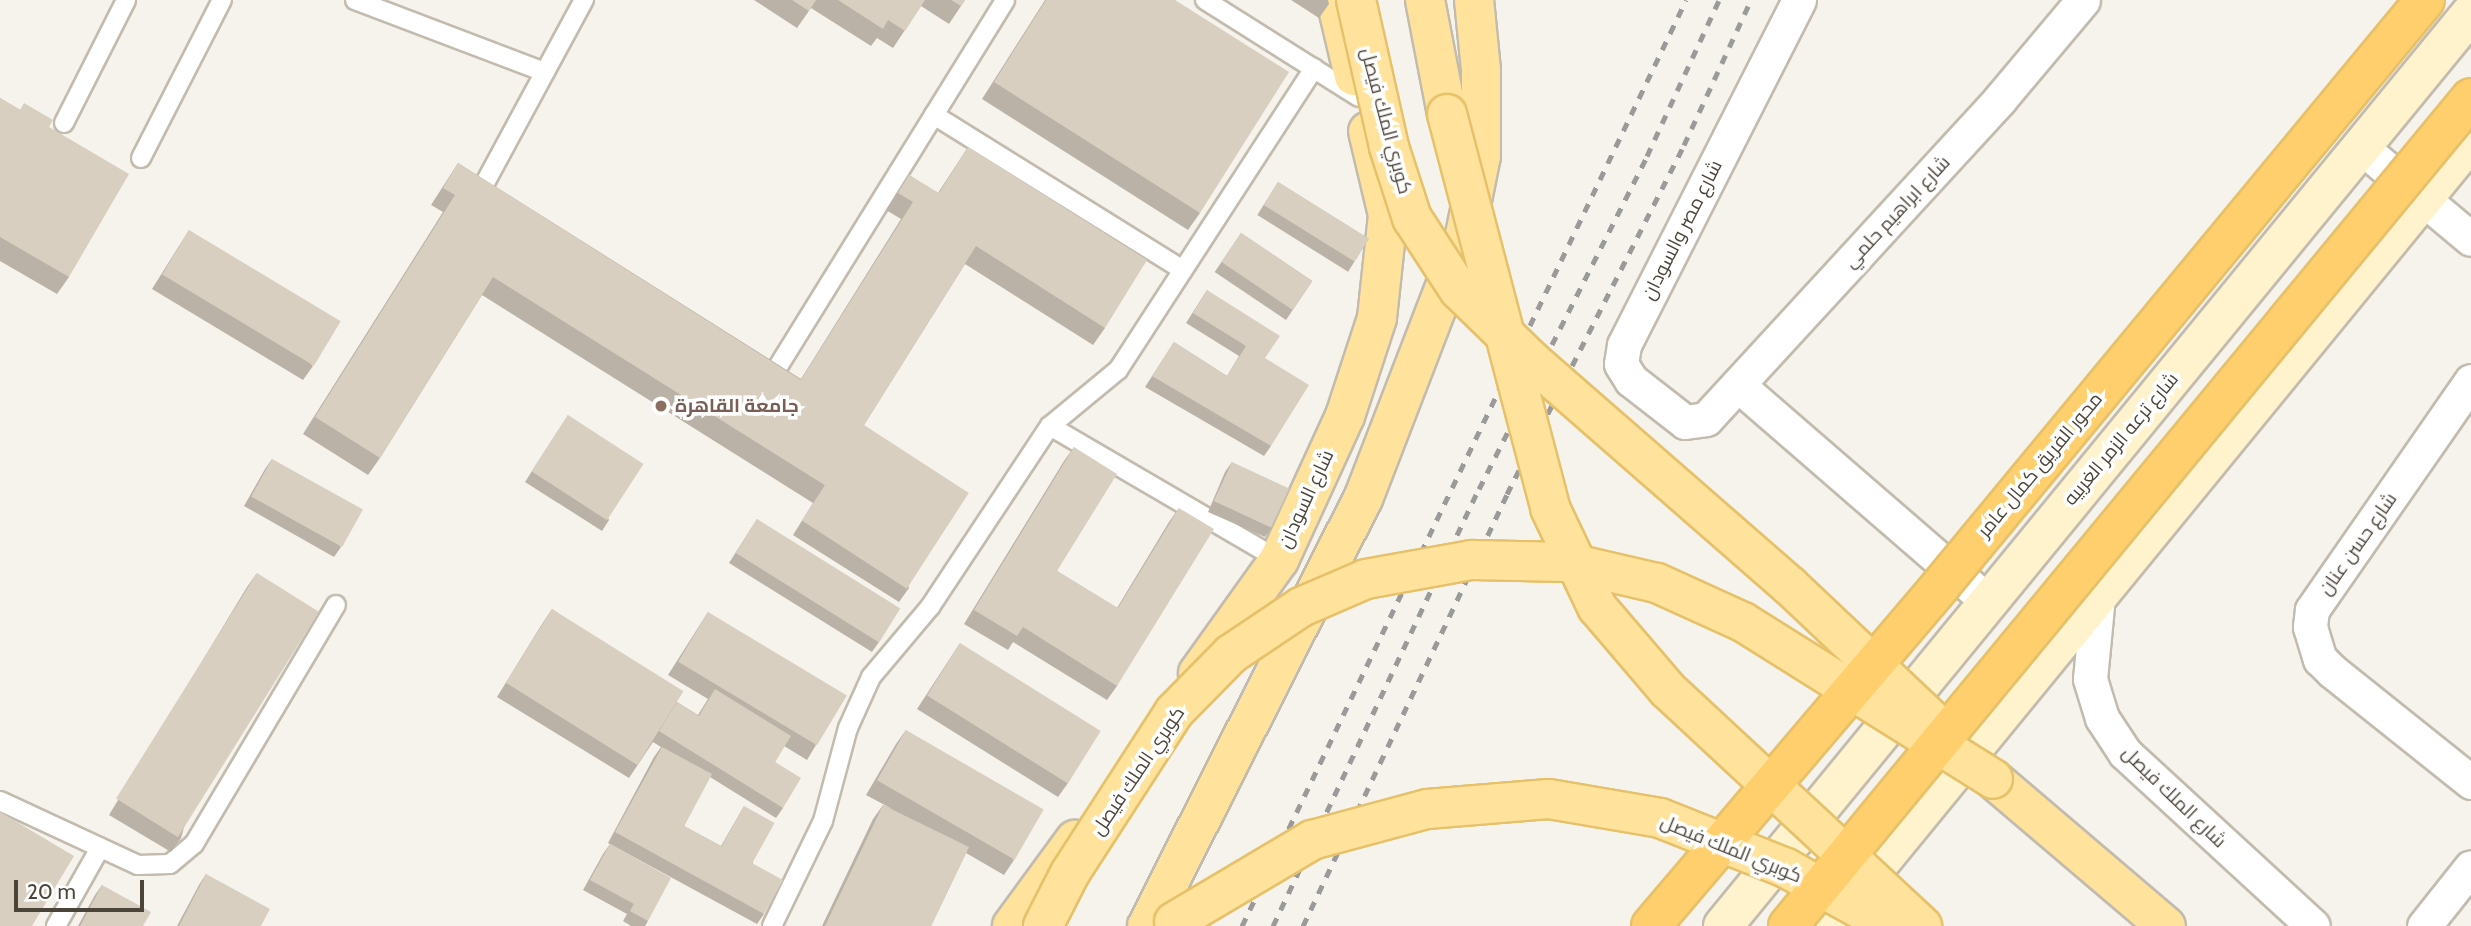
<!DOCTYPE html>
<html>
<head>
<meta charset="utf-8">
<style>
	body { margin:0 }
	#map { position:relative; width:2471px; height:926px; overflow:hidden; background:#f6f3ec; font-family:Cabin,Cairo,sans-serif }
	div>[style] { position:absolute }
	.roads { filter:drop-shadow(2px 0 #c2bbae) drop-shadow(-2px 0 #c2bbae) drop-shadow(0 2px #c2bbae) drop-shadow(0 -2px #c2bbae) }
	.service>* { height:18px; margin:-9px; padding:0 9px; transform-origin:9px; border-radius:9px; background:#fff }
	.minor>* { height:33px; margin:-16.5px; padding:0 16.5px; transform-origin:16.5px; border-radius:16.5px; background:#fff }
	.secondary>* { height:38px; margin:-19px; padding:0 19px; transform-origin:19px; border-radius:19px; background:#fff3cd }
	.primary>* { height:38px; margin:-19px; padding:0 19px; transform-origin:19px; border-radius:19px; background:#ffe39c }
	.rail>* { height:5px; margin-top:-2.5px; transform-origin:0; background:repeating-linear-gradient(90deg,#9a9a9a 0 9px,transparent 0 18px) }
	.bridges { filter:drop-shadow(2px 0 #e6c16a) drop-shadow(-2px 0 #e6c16a) drop-shadow(0 2px #e6c16a) drop-shadow(0 -2px #e6c16a) }
	.primary-bridge>* { height:38px; margin:-19px; padding:0 19px; transform-origin:19px; border-radius:19px; background:#ffe39c }
	.motorway-bridge>* { height:38px; margin:-19px; padding:0 19px; transform-origin:19px; border-radius:19px; background:#ffcf6e }
	.wall>* { inset:0; background:#bab2a6; transform-origin:0 0 }
	.building>* { inset:0; background:#d8cfc1; transform-origin:0 0 }
	.dots>* { width:19px; height:19px; translate:-50% -50%; box-sizing:border-box; border:4px solid #fff; border-radius:50% }
	span { translate:-50% -50%; white-space:nowrap; text-align:center; line-height:1.15; -webkit-text-stroke:7px #fff; paint-order:stroke }
	.street-label { font-size:19px; color:#4b4439 }
	.education-label { font-size:19px; color:#785e54; font-weight:700 }
	.left { translate:0 -50%; text-align:left }
	.scale { position:absolute; left:14px; top:880px; width:130px; height:32px; box-sizing:border-box; border:4px solid #4b4439; border-top:0; padding-left:9px; font-size:21px; line-height:24px; white-space:nowrap; color:#4b4439; -webkit-text-stroke:5px #fff; paint-order:stroke }
</style>
</head>
<body>
<div id="map">
	<div class="roads">
		<div class="service">
			<div style="left:355px;top:0;width:203px;rotate:20.8deg"></div>
			<div style="left:1205px;top:0;width:182px;rotate:32.2deg"></div>
			<div style="left:934px;top:115px;width:293px;rotate:31.9deg"></div>
			<div style="left:64px;top:123px;width:138px;rotate:-63.2deg"></div>
			<div style="left:141px;top:158px;width:178px;rotate:-62.9deg"></div>
			<div style="left:486px;top:181px;width:206px;rotate:-61.6deg"></div>
			<div style="left:779px;top:365px;width:429px;rotate:-58.2deg"></div>
			<div style="left:1050px;top:426px;width:265px;rotate:30.3deg"></div>
			<div style="left:0;top:801px;width:152px;rotate:24.9deg"></div>
			<div style="left:138px;top:865px;width:32px;rotate:-2deg"></div>
			<div style="left:170px;top:864px;width:31px;rotate:-40deg"></div>
			<div style="left:194px;top:844px;width:278px;rotate:-59.3deg"></div>
			<div style="left:56px;top:926px;width:90px;rotate:-60.6deg"></div>
			<div style="left:772px;top:926px;width:117px;rotate:-64.1deg"></div>
			<div style="left:823px;top:821px;width:96px;rotate:-75deg"></div>
			<div style="left:848px;top:728px;width:56px;rotate:-65.7deg"></div>
			<div style="left:871px;top:677px;width:92px;rotate:-49.9deg"></div>
			<div style="left:930px;top:607px;width:217px;rotate:-56.5deg"></div>
			<div style="left:1050px;top:426px;width:88px;rotate:-39.5deg"></div>
			<div style="left:1118px;top:370px;width:360px;rotate:-57deg"></div>
		</div>
		<div class="minor">
			<div style="left:1799px;top:0;width:387px;rotate:116.9deg"></div>
			<div style="left:1624px;top:345px;width:19px;rotate:99deg"></div>
			<div style="left:1621px;top:364px;width:19px;rotate:58deg"></div>
			<div style="left:1631px;top:380px;width:68px;rotate:37.9deg"></div>
			<div style="left:1685px;top:422px;width:21px;rotate:-8deg"></div>
			<div style="left:1706px;top:419px;width:435px;rotate:-47.4deg"></div>
			<div style="left:2000px;top:99px;width:129px;rotate:-50deg"></div>
			<div style="left:2361px;top:147px;width:143px;rotate:39.9deg"></div>
			<div style="left:2471px;top:381px;width:279px;rotate:124.8deg"></div>
			<div style="left:2312px;top:610px;width:17px;rotate:97deg"></div>
			<div style="left:2310px;top:627px;width:34px;rotate:73deg"></div>
			<div style="left:2320px;top:659px;width:17px;rotate:45deg"></div>
			<div style="left:2332px;top:671px;width:178px;rotate:38.6deg"></div>
			<div style="left:1738px;top:385px;width:330px;rotate:40.9deg"></div>
			<div style="left:2098px;top:596px;width:83px;rotate:95.5deg"></div>
			<div style="left:2090px;top:679px;width:41px;rotate:72.9deg"></div>
			<div style="left:2102px;top:718px;width:42px;rotate:56.7deg"></div>
			<div style="left:2125px;top:753px;width:255px;rotate:42.6deg"></div>
			<div style="left:2424px;top:926px;width:75px;rotate:-51.5deg"></div>
		</div>
		<div class="secondary">
			<div style="left:1723px;top:926px;width:1180px;rotate:-50.67deg"></div>
			<div style="left:1828px;top:926px;width:1016px;rotate:-50.71deg"></div>
		</div>
		<div class="primary">
			<div style="left:1336px;top:0;width:78px;rotate:76.7deg"></div>
			<div style="left:1425px;top:0;width:116px;rotate:79.1deg"></div>
			<div style="left:1198px;top:673px;width:139px;rotate:-54.4deg"></div>
			<div style="left:1279px;top:560px;width:158px;rotate:-65.4deg"></div>
			<div style="left:1345px;top:416px;width:103px;rotate:-71.9deg"></div>
			<div style="left:1377px;top:318px;width:104px;rotate:-83.9deg"></div>
			<div style="left:1388px;top:215px;width:86px;rotate:-103.4deg"></div>
			<div style="left:1993px;top:779px;width:227px;rotate:40.4deg"></div>
			<div style="left:1012px;top:926px;width:107px;rotate:-53.8deg"></div>
			<div style="left:1147px;top:926px;width:479px;rotate:-63.2deg"></div>
			<div style="left:1363px;top:499px;width:283px;rotate:-68.9deg"></div>
			<div style="left:1465px;top:235px;width:81px;rotate:-78.6deg"></div>
			<div style="left:1481px;top:156px;width:86px;rotate:-90deg"></div>
			<div style="left:1481px;top:70px;width:70px;rotate:-95.7deg"></div>
		</div>
	</div>
	<div class="rail">
		<div style="left:1242px;top:926px;width:1027px;rotate:-64.38deg"></div>
		<div style="left:1273px;top:926px;width:483px;rotate:-64.8deg"></div>
		<div style="left:1479px;top:489px;width:373px;rotate:-63.2deg"></div>
		<div style="left:1647px;top:156px;width:172px;rotate:-65.2deg"></div>
		<div style="left:1303px;top:926px;width:478px;rotate:-64.7deg"></div>
		<div style="left:1507px;top:494px;width:391px;rotate:-63.1deg"></div>
		<div style="left:1684px;top:145px;width:160px;rotate:-65.2deg"></div>
	</div>
	<div class="bridges">
		<div class="primary-bridge">
			<div style="left:1356px;top:0;width:151px;rotate:77.3deg"></div>
			<div style="left:1389px;top:147px;width:75px;rotate:72.1deg"></div>
			<div style="left:1412px;top:218px;width:86px;rotate:56.9deg"></div>
			<div style="left:1459px;top:290px;width:102px;rotate:44.2deg"></div>
			<div style="left:1532px;top:361px;width:342px;rotate:41.1deg"></div>
			<div style="left:1790px;top:586px;width:198px;rotate:43.4deg"></div>
			<div style="left:1447px;top:114px;width:407px;rotate:75.3deg"></div>
			<div style="left:1550px;top:508px;width:110px;rotate:64.6deg"></div>
			<div style="left:1597px;top:607px;width:109px;rotate:49.5deg"></div>
			<div style="left:1668px;top:690px;width:347px;rotate:42.9deg"></div>
			<div style="left:1174px;top:922px;width:161px;rotate:-30.7deg"></div>
			<div style="left:1312px;top:840px;width:119px;rotate:-15.1deg"></div>
			<div style="left:1427px;top:809px;width:122px;rotate:-4.7deg"></div>
			<div style="left:1549px;top:799px;width:113px;rotate:9.7deg"></div>
			<div style="left:1660px;top:818px;width:136px;rotate:21.6deg"></div>
			<div style="left:1786px;top:868px;width:120px;rotate:28.9deg"></div>
			<div style="left:1043px;top:926px;width:59px;rotate:-63deg"></div>
			<div style="left:1070px;top:873px;width:192px;rotate:-57.1deg"></div>
			<div style="left:1174px;top:712px;width:81px;rotate:-45.5deg"></div>
			<div style="left:1231px;top:654px;width:84px;rotate:-33.9deg"></div>
			<div style="left:1301px;top:607px;width:71px;rotate:-23.3deg"></div>
			<div style="left:1366px;top:579px;width:108px;rotate:-10.2deg"></div>
			<div style="left:1472px;top:560px;width:94px;rotate:1.2deg"></div>
			<div style="left:1566px;top:562px;width:93px;rotate:13deg"></div>
			<div style="left:1657px;top:583px;width:94px;rotate:24.4deg"></div>
			<div style="left:1743px;top:622px;width:295px;rotate:32.1deg"></div>
		</div>
		<div class="motorway-bridge">
			<div style="left:1651px;top:926px;width:448px;rotate:-49.6deg"></div>
			<div style="left:1941px;top:585px;width:759px;rotate:-50.4deg"></div>
			<div style="left:1788px;top:926px;width:1073px;rotate:-50.48deg"></div>
		</div>
	</div>
	<div class="wall">
		<div style="clip-path:polygon(754px 0,965px 0,949px 24px,921px 6px,893px 48px,877px 38px,871px 46px,811px 8px,797px 28px)"></div>
		<div style="clip-path:polygon(1045px 0,1175px 0,1200px 213px,1188px 230px,982px 99px)"></div>
		<div style="clip-path:polygon(1291px 0,1328px 0,1329px 4px,1319px 18px)"></div>
		<div style="clip-path:polygon(0 98px,49px 127px,69px 277px,57px 294px,0 261px)"></div>
		<div style="clip-path:polygon(968px 147px,1105px 328px,1093px 345px,965px 264px,864px 425px,909px 588px,899px 602px,793px 535px,813px 503px,482px 295px,380px 458px,368px 475px,303px 434px,443px 212px,431px 205px,458px 163px,801px 379px,901px 219px,886px 210px,909px 175px,938px 193px)"></div>
		<div style="left:1278px;top:182px;width:107px;height:39px;rotate:32deg"></div>
		<div style="clip-path:polygon(189px 230px,313px 366px,303px 380px,152px 289px)"></div>
		<div style="left:1241px;top:233px;width:86px;height:47px;rotate:34deg"></div>
		<div style="clip-path:polygon(1207px 290px,1265px 358px,1271px 446px,1264px 456px,1145px 387px,1174px 342px,1227px 376px,1239px 356px,1186px 323px)"></div>
		<div style="clip-path:polygon(568px 415px,609px 520px,602px 531px,525px 482px)"></div>
		<div style="clip-path:polygon(1074px 447px,1057px 571px,1117px 608px,1169px 522px,1179px 508px,1117px 686px,1107px 700px,1013px 642px,1008px 650px,964px 624px,1064px 461px)"></div>
		<div style="clip-path:polygon(272px 459px,341px 547px,334px 557px,244px 506px,265px 469px)"></div>
		<div style="clip-path:polygon(1232px 462px,1272px 527px,1265px 537px,1208px 512px,1225px 472px)"></div>
		<div style="clip-path:polygon(757px 519px,879px 642px,872px 652px,729px 563px)"></div>
		<div style="clip-path:polygon(257px 573px,181px 838px,171px 852px,109px 815px,247px 587px)"></div>
		<div style="clip-path:polygon(552px 609px,677px 702px,698px 715px,708px 699px,668px 675px,708px 612px,816px 745px,807px 760px,784px 746px,775px 762px,783px 808px,776px 818px,710px 777px,684px 826px,721px 846px,744px 806px,753px 864px,764px 914px,757px 924px,608px 843px,654px 757px,661px 747px,653px 742px,629px 778px,497px 697px,542px 624px)"></div>
		<div style="clip-path:polygon(960px 643px,1068px 783px,1058px 797px,917px 709px)"></div>
		<div style="clip-path:polygon(906px 730px,1014px 860px,1004px 875px,966px 853px,931px 926px,822px 926px,873px 819px,883px 805px,894px 810px,866px 795px,896px 744px)"></div>
		<div style="clip-path:polygon(610px 844px,648px 921px,645px 926px,631px 926px,623px 921px,627px 914px,583px 890px,603px 854px)"></div>
		<div style="clip-path:polygon(206px 874px,261px 926px,177px 926px,199px 885px)"></div>
		<div style="clip-path:polygon(102px 885px,143px 926px,78px 926px,95px 895px)"></div>
	</div>
	<div class="building">
		<div style="clip-path:polygon(792px 0,816px 0,809px 11px)"></div>
		<div style="clip-path:polygon(838px 0,925px 0,905px 31px,888px 20px,883px 29px)"></div>
		<div style="clip-path:polygon(951px 0,965px 0,961px 6px)"></div>
		<div style="clip-path:polygon(1046px 0,1175px 0,1289px 72px,1200px 213px,994px 82px)"></div>
		<div style="clip-path:polygon(0 98px,20px 110px,24px 103px,53px 120px,49px 127px,129px 174px,69px 277px,0 237px)"></div>
		<div style="clip-path:polygon(968px 147px,1147px 260px,1105px 328px,976px 246px,826px 486px,493px 277px,380px 458px,315px 417px,455px 195px,443px 188px,458px 163px,801px 380px,913px 202px,898px 193px,909px 175px,939px 193px)"></div>
		<div style="left:1278px;top:182px;width:107px;height:27px;rotate:32deg"></div>
		<div style="left:189px;top:230px;width:177px;height:52px;rotate:31deg"></div>
		<div style="left:1241px;top:233px;width:86px;height:35px;rotate:34deg"></div>
		<div style="clip-path:polygon(1207px 290px,1280px 336px,1265px 358px,1309px 385px,1271px 446px,1152px 376px,1174px 342px,1227px 376px,1246px 346px,1193px 313px)"></div>
		<div style="left:568px;top:415px;width:90px;height:67px;rotate:33deg"></div>
		<div style="left:864px;top:425px;width:125px;height:114px;rotate:33deg"></div>
		<div style="clip-path:polygon(1074px 447px,1117px 474px,1057px 571px,1118px 608px,1179px 508px,1214px 529px,1117px 686px,1023px 627px,1017px 636px,974px 610px)"></div>
		<div style="left:272px;top:459px;width:104px;height:43px;rotate:29deg"></div>
		<div style="left:1232px;top:462px;width:63px;height:43px;rotate:25deg"></div>
		<div style="left:757px;top:519px;width:169px;height:40px;rotate:32deg"></div>
		<div style="left:257px;top:573px;width:73px;height:266px;rotate:32deg"></div>
		<div style="left:552px;top:609px;width:155px;height:87px;rotate:32deg"></div>
		<div style="left:708px;top:612px;width:162px;height:58px;rotate:31deg"></div>
		<div style="left:960px;top:643px;width:166px;height:62px;rotate:32deg"></div>
		<div style="clip-path:polygon(715px 689px,791px 736px,775px 762px,801px 778px,783px 808px,659px 731px,677px 702px,699px 716px)"></div>
		<div style="left:906px;top:730px;width:159px;height:58px;rotate:30deg"></div>
		<div style="clip-path:polygon(662px 747px,712px 774px,684px 826px,783px 880px,764px 914px,615px 832px)"></div>
		<div style="clip-path:polygon(883px 805px,969px 847px,931px 926px,825px 926px)"></div>
		<div style="left:744px;top:806px;width:35px;height:47px;rotate:29deg"></div>
		<div style="clip-path:polygon(0 812px,74px 856px,32px 926px,0 926px)"></div>
		<div style="clip-path:polygon(610px 844px,671px 878px,648px 921px,630px 911px,634px 904px,590px 880px)"></div>
		<div style="clip-path:polygon(206px 874px,270px 909px,261px 926px,179px 926px)"></div>
		<div style="clip-path:polygon(102px 885px,151px 912px,143px 926px,80px 926px)"></div>
	</div>
	<div class="dots">
		<div style="left:661px;top:406px;background:#8d6e63"></div>
	</div>
	<div class="street-label">
		<span style="left:1386px;top:121px;rotate:75deg">كوبري الملك فيصل</span>
		<span style="left:1897px;top:212px;rotate:-47deg">شارع ابراهيم حلمي</span>
		<span style="left:1682px;top:230px;rotate:-63deg">شارع مصر والسودان</span>
		<span style="left:2121px;top:439px;rotate:-50deg">شارع ترعه الزمر الغربيه</span>
		<span style="left:2040px;top:465px;rotate:-50deg">محور الفريق كمال عامر</span>
		<span style="left:1306px;top:499px;rotate:-65deg">شارع السودان</span>
		<span style="left:2358px;top:544px;rotate:-55deg">شارع حسن عنان</span>
		<span style="left:1138px;top:771px;rotate:-56deg">كوبري الملك فيصل</span>
		<span style="left:2174px;top:797px;rotate:44deg">شارع الملك فيصل</span>
		<span style="left:1731px;top:849px;rotate:22deg">كوبري الملك فيصل</span>
	</div>
	<div class="education-label">
		<span class="left" style="left:675px;top:406px">جامعة القاهرة</span>
	</div>
	<div class="scale">20 m</div>
</div>
</body>
</html>
